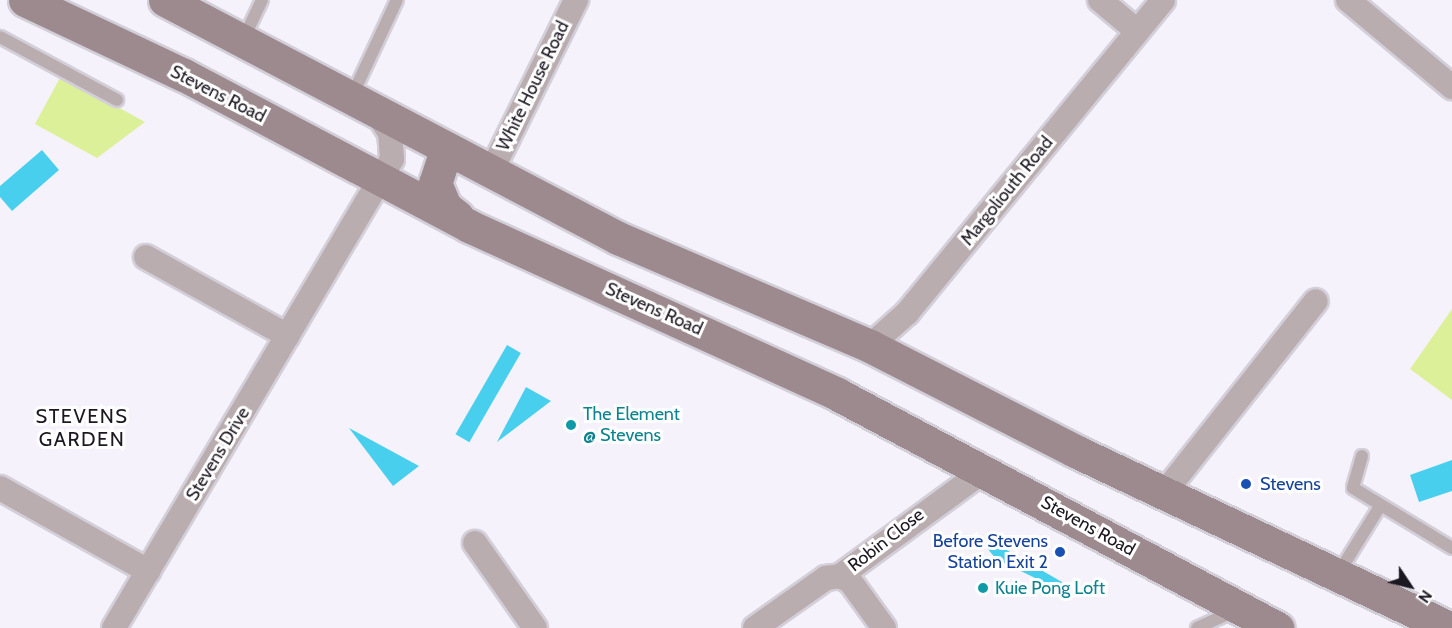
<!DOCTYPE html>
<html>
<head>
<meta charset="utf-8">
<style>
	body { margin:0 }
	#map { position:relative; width:1452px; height:628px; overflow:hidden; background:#f6f2fc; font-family:Cabin,sans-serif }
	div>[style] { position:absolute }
	.green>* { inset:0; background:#dbf098 }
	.water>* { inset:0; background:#49cfee; transform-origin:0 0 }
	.roads { filter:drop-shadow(2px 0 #d3cfd9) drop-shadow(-2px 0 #d3cfd9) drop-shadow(0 2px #d3cfd9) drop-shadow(0 -2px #d3cfd9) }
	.lane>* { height:12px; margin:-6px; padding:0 6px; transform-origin:6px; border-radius:6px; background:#baadaf }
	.street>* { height:24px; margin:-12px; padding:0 12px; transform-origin:12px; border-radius:12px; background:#baadaf }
	.secondary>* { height:33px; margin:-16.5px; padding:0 16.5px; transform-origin:16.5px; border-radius:16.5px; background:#9d8a8e }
	.dots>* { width:16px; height:16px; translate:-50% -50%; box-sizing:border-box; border:3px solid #fff; border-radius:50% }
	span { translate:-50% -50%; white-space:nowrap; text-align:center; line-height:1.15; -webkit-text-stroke:6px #fff; paint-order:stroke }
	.street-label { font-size:18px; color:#1c1821 }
	.culture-label { font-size:18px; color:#0d838f }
	.left { translate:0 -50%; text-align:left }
	.transit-label { font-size:18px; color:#164399 }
	.right { translate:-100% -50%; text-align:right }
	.neighbourhood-label { font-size:20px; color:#1c1821; letter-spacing:1.5px }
	.north { position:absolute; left:1380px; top:556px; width:60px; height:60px; -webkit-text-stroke:4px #fff; paint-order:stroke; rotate:125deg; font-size:16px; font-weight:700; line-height:24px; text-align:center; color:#1c1821 }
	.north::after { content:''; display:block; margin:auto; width:21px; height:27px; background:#1c1821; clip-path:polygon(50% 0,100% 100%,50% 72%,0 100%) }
</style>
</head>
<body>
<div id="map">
	<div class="green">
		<div style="clip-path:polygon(61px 76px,145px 122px,97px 158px,35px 124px)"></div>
		<div style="clip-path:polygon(1452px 309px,1452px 400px,1410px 369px)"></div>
	</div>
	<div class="water">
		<div style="clip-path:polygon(42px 150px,59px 170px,12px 211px,0 197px,0 186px)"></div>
		<div style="left:507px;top:345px;width:16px;height:103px;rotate:30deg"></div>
		<div style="clip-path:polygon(526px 387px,551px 401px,497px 442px)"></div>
		<div style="clip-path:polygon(349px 428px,419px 466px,393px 486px)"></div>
		<div style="clip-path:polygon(1452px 460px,1452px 491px,1419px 502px,1410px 475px)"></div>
		<div style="clip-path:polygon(991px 541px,1062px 582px,1058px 589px,996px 559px,987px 548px)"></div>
	</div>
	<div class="roads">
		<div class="lane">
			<div style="left:0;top:37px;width:133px;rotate:28.3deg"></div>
			<div style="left:243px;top:40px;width:44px;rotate:-64.6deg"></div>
			<div style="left:351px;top:98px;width:108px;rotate:-64.9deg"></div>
			<div style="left:1362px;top:456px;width:33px;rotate:106deg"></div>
			<div style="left:1353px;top:488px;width:116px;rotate:31.2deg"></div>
			<div style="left:1338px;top:574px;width:78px;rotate:-58.2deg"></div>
			<div style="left:1197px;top:628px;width:43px;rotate:-24.8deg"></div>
		</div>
		<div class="street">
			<div style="left:1100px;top:0;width:48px;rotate:40deg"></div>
			<div style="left:1348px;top:0;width:136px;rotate:39.9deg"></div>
			<div style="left:491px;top:172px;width:192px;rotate:-63.7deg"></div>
			<div style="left:146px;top:257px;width:162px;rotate:29.1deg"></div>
			<div style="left:870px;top:346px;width:50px;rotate:-41.7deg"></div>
			<div style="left:907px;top:313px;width:404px;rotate:-50.7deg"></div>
			<div style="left:0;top:488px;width:170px;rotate:29.3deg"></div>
			<div style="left:1165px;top:492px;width:243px;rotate:-51.7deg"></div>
			<div style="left:475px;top:543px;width:104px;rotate:54.8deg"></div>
			<div style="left:840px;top:576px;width:11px;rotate:27deg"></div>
			<div style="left:850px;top:581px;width:58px;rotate:54.1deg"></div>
			<div style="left:114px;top:628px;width:545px;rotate:-59.34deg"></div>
			<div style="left:392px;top:159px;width:26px;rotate:-94deg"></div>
			<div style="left:390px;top:133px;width:20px;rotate:-123deg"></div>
			<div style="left:755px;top:628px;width:87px;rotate:-35.2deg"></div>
			<div style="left:826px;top:578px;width:14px;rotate:-8deg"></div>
			<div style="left:840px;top:576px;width:181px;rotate:-36.2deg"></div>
		</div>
		<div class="secondary">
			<div style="left:25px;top:0;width:176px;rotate:25.3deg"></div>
			<div style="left:184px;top:75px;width:323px;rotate:27.9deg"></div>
			<div style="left:469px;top:226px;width:405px;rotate:24.5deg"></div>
			<div style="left:837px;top:394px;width:499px;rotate:28deg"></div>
			<div style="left:165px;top:0;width:512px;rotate:27.72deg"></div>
			<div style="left:618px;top:238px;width:274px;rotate:23.2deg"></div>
			<div style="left:870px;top:346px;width:230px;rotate:27.1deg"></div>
			<div style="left:1075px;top:451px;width:414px;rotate:25.3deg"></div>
			<div style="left:446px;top:150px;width:35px;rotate:108deg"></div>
			<div style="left:435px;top:183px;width:26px;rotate:67deg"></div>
			<div style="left:445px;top:207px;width:16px;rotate:38deg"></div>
		</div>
	</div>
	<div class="dots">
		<div style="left:571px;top:425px;background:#0f9aa8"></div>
		<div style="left:1246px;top:484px;background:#1a4fb4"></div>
		<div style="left:1060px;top:552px;background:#1a4fb4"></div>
		<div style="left:983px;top:588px;background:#0f9aa8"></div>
	</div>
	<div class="street-label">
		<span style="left:533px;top:86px;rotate:-64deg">White House Road</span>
		<span style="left:218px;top:94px;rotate:27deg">Stevens Road</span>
		<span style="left:1007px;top:191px;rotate:-51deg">Margoliouth Road</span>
		<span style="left:654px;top:309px;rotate:24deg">Stevens Road</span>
		<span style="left:218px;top:454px;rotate:-59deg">Stevens Drive</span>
		<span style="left:1088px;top:526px;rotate:29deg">Stevens Road</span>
		<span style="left:886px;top:540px;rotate:-38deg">Robin Close</span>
	</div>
	<div class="culture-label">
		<span class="left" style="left:583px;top:425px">The Element<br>@ Stevens</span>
		<span class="left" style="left:995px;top:588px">Kuie Pong Loft</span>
	</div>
	<div class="transit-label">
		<span class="left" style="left:1260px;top:484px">Stevens</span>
		<span class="right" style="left:1048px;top:552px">Before Stevens<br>Station Exit 2</span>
	</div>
	<div class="neighbourhood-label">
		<span style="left:82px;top:428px">STEVENS<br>GARDEN</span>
	</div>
	<div class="north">N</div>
</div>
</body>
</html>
